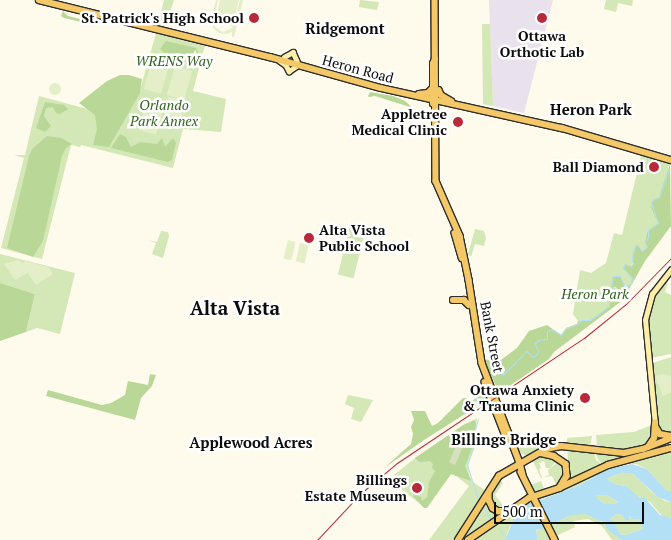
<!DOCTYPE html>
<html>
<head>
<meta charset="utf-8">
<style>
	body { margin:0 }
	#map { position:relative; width:671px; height:540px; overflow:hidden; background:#fefaec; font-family:"PT Serif",serif }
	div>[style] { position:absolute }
	.industrial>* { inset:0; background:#e9e1eb }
	.green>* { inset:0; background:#d4e7b7; transform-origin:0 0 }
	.forest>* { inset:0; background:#b9d897 }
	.cemetery>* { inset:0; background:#d7dfbf }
	.pitch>* { inset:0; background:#e4efc9; transform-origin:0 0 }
	.round { border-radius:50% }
	.water>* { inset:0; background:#b3e0f4 }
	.stream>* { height:1px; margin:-0.5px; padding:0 0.5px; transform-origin:0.5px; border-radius:0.5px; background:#b3e0f4 }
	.roads { filter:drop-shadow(1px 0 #2e2e2e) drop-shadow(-1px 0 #2e2e2e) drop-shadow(0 1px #2e2e2e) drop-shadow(0 -1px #2e2e2e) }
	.secondary>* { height:4.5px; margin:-2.25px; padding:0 2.25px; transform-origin:2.25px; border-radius:2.25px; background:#fdeea9 }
	.primary>* { height:5.5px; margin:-2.75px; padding:0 2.75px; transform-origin:2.75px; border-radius:2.75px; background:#f4c866 }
	.rail>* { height:1px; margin:-0.5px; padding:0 0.5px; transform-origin:0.5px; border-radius:0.5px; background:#b82939 }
	.dots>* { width:14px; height:14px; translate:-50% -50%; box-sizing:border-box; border:2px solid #fff; border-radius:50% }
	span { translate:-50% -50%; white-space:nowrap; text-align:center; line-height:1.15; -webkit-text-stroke:5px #fff; paint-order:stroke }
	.poi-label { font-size:14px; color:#0c0c0c; font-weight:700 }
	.right { translate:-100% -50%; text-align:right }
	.left { translate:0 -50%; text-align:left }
	.park-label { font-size:14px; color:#31621f; font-style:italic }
	.street-label { font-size:14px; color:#0c0c0c }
	.neighbourhood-label { font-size:15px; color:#0c0c0c; font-weight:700 }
	.district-label { font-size:19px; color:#0c0c0c; font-weight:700 }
	.scale { position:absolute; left:494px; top:502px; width:150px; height:22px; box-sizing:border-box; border:2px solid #0c0c0c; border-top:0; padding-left:6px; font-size:15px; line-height:18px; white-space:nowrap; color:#0c0c0c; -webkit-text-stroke:4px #fff; paint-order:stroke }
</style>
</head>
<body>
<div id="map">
	<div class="industrial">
		<div style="clip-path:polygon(489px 0,553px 0,524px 113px,493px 106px)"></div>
	</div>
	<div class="green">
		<div style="clip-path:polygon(164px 0,174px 0,165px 27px,158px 24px)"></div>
		<div style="clip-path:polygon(360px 0,379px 2px,377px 10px,359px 7px)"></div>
		<div style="clip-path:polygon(606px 0,633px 0,632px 6px,618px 3px,616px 12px,604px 9px)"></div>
		<div style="clip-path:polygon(482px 24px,490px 24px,493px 106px,483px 104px)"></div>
		<div style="clip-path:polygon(156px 33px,205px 45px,193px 91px,226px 99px,221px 132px,183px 129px,173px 168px,81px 145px,80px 147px,71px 145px,42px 259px,1px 248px,24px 158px,14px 155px,25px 155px,39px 96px,102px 113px,140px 90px)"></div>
		<div style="clip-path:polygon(641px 156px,669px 164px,668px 176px,659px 197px,652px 200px,651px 208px,658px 223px,648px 230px,647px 247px,642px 251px,626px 272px,633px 279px,631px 284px,628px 287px,623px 284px,615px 287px,618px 291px,617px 294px,609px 306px,590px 320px,578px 321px,573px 314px,580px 270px,591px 273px,606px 263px,614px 233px,622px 235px)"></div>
		<div style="left:351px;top:222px;width:16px;height:54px;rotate:14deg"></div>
		<div style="clip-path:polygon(475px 229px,484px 231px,486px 238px,484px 246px,475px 244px,471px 257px,468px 254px)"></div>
		<div style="clip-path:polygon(161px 231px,168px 232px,169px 236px,163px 258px,152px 254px,156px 243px,147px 240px,157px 242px)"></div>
		<div style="clip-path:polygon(0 254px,75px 273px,60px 334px,37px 328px,26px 332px,35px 294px,0 283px)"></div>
		<div style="clip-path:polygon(670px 274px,665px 292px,671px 295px,671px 354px,651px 358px,647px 323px,648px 314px,655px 295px)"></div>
		<div style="clip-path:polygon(671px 357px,671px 433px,661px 433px,658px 426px,651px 367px,653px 363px)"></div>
		<div style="clip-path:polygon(348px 395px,373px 400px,361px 422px,351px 419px,354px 408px,345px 404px)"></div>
		<div style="clip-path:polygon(477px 418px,475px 447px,468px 463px,469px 474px,473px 482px,486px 491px,456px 540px,429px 540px,469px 486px,452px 473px,425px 508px,389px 479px,418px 456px)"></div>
		<div style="clip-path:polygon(652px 425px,654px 433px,650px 442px,645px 446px,625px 451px,597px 447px,596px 435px,634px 432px)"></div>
		<div style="clip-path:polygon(592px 436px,590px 447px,567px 443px,567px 438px)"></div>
		<div style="clip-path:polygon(552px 440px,526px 456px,520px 452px,517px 446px)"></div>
		<div style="clip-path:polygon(567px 448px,594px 452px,596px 460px,603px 465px,565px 484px,569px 472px)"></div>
		<div style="clip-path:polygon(671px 448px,671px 491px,667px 491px,647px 469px,636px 464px,626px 464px,608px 469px,580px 485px,537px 501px,537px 498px,594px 472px)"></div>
		<div style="clip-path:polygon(644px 451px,604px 464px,599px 461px,595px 453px)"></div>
		<div style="clip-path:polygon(540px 455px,557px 460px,550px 468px,546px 468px,544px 461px,539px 463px,541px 468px,539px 469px,542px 478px,549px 475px,548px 470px,559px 461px,564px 463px,565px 479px,557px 487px,552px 476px,541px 478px,532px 459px)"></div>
		<div style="clip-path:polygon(632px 473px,653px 493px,665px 501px,671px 502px,671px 518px,663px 517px,650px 502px,633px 494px,626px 486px,615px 484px,607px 479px,617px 474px)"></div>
		<div style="clip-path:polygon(500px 479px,503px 483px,495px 495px,505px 508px,509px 507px,508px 509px,499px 510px,490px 501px,489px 496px)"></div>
		<div style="clip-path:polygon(541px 481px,545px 491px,535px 493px,530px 485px)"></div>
		<div style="clip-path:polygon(597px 495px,607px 495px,618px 502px,615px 504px,605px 504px,598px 499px,595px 496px)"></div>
		<div style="clip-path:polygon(487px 499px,489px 505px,507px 512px,466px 540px,460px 540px)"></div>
		<div style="clip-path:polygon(529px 501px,532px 504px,525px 506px,510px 526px,505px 540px,470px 540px)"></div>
		<div style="clip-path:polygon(571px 514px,587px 514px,598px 519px,622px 540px,612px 540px,602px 526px,588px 519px,574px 521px,575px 527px,556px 536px,550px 525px)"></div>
		<div style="clip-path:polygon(616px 514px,639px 519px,643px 529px,625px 535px,620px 534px,610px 519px)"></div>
		<div style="clip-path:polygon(542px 528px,545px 528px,551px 540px,538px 540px,536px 531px)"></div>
	</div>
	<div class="forest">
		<div style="clip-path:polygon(63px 11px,68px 16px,88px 21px,90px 24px,64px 18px,61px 16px)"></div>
		<div style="clip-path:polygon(166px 41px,196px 48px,198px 53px,196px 60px,166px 54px,160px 49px)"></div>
		<div style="clip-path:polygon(120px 75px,129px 75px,142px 79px,140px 93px,109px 147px,93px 145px,97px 129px,95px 115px,79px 103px,107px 81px)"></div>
		<div style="clip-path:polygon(370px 92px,393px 96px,405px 101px,413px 108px,375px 96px,369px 97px,368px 96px)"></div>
		<div style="clip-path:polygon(45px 102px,64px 105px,68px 109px,60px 114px,56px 113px,53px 107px,46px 108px,44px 116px,51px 126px,45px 132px,36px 128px)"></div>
		<div style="clip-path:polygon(120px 134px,126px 137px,131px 147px,140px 142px,157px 144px,162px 138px,165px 147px,173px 138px,176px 143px,172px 160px,168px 162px,111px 148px)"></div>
		<div style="clip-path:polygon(47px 136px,61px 138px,72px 144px,66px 148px,62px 156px,43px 241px,33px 257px,7px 248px,29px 156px,32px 149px)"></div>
		<div style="clip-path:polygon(670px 164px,671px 226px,645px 261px,623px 300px,554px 352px,549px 359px,499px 393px,484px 359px,498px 362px,517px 348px,529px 331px,547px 325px,561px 335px,566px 328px,577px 324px,578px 321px,590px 320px,609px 306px,609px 299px,617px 294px,618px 291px,616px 287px,611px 287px,613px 276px,620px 276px,625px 287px,631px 284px,632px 279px,623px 268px,625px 264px,631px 266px,633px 264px,632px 258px,635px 246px,638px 245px,642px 251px,647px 247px,645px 242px,648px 230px,658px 223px,651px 208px,652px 200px,659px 197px)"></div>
		<div style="clip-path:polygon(0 283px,35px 294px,26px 332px,0 341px)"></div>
		<div style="clip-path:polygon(150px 374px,156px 375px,152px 386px,141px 398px,135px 420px,46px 396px,48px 390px,102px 405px,111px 403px,125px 395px,128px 381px,148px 385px)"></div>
		<div style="clip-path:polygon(483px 392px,487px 397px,487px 400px,424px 440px,384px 468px,411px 444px,413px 434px,411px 427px,414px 420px,411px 411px,425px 411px,432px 426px,438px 423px,463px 398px,466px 398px,469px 404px)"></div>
		<div style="clip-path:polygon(474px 420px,476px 423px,473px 446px,465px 466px,471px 481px,451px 474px,427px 508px,424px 508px,413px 496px,415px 495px,421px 497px,422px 501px,427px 497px,429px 482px,435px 471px,432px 468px,433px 464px,430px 461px,419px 462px,415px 458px,463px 425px)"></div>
	</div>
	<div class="cemetery">
		<div style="clip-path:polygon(466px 440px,455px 465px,449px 462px,458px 442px)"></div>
	</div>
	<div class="pitch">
		<div style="clip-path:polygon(216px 0,218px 0,213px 23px,216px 28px,223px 32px,232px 28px,240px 0,243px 0,234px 37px,232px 37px,232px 32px,226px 34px,219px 33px,213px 28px,211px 18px)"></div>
		<div style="clip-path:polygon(220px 0,239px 0,232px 26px,215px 21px)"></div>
		<div style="left:152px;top:60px;width:18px;height:30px;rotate:16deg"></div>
		<div style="left:175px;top:66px;width:18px;height:30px;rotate:16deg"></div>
		<div class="round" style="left:49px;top:83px;width:12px;height:12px"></div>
		<div style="left:168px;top:97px;width:17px;height:30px;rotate:10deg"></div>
		<div style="left:147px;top:100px;width:18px;height:31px;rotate:16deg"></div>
		<div style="left:288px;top:240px;width:8px;height:19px;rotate:14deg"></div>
		<div style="left:300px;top:243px;width:9px;height:19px;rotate:13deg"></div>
		<div style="clip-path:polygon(18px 260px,23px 263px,25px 261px,48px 267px,53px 274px,36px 285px,28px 273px,15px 280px,4px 264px)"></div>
		<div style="clip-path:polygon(663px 374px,671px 376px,671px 392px,663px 396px,655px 376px)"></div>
	</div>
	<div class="water">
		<div style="clip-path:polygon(evenodd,632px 464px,647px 469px,667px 491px,671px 491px,671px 502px,658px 497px,632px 473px,617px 474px,607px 479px,615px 484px,626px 486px,640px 498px,644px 497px,660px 515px,671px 518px,671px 540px,622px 540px,609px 531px,603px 522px,585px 514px,570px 515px,545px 528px,536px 530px,538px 540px,505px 540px,516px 513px,525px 506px,580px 485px,608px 469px,632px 464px,597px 495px,607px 495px,618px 502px,615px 504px,605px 504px,598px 499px,596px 496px,597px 495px,632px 464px,616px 514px,622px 515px,626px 521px,629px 520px,629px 516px,633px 519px,639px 519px,643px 529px,625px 535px,620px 534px,614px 522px,610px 519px,616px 514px)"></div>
	</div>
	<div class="stream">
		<div style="left:492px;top:373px;width:6px;rotate:-45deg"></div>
		<div style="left:496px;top:369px;width:9px;rotate:41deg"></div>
		<div style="left:503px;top:375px;width:33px;rotate:-46deg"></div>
		<div style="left:526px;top:351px;width:9px;rotate:41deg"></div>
		<div style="left:533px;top:357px;width:4px;rotate:-34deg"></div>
		<div style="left:536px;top:355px;width:4px;rotate:-63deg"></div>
		<div style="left:538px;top:351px;width:9px;rotate:-111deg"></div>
		<div style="left:535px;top:343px;width:5px;rotate:-37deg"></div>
		<div style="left:539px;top:340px;width:8px;rotate:-7deg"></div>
		<div style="left:547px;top:339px;width:8px;rotate:-90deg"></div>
		<div style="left:547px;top:331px;width:5px;rotate:-22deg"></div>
		<div style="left:552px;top:329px;width:11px;rotate:34deg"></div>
		<div style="left:561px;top:335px;width:9px;rotate:-54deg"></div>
		<div style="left:566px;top:328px;width:12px;rotate:-20deg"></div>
		<div style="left:577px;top:324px;width:6px;rotate:-39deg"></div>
		<div style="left:582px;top:320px;width:8px"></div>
		<div style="left:590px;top:320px;width:24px;rotate:-36deg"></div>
		<div style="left:609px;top:306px;width:7px;rotate:-90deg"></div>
		<div style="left:609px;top:299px;width:12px;rotate:-42deg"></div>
		<div style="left:618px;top:291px;width:8px;rotate:-150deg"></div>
		<div style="left:611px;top:287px;width:11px;rotate:-80deg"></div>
		<div style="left:613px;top:276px;width:7px"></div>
		<div style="left:620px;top:276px;width:12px;rotate:66deg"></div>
		<div style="left:625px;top:287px;width:7px;rotate:-27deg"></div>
		<div style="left:631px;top:284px;width:5px;rotate:-68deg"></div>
		<div style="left:633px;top:279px;width:15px;rotate:-132deg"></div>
		<div style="left:623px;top:268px;width:4px;rotate:-63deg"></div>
		<div style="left:625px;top:264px;width:6px;rotate:18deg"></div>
		<div style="left:631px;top:266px;width:3px;rotate:-45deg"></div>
		<div style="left:633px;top:264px;width:6px;rotate:-99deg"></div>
		<div style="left:632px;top:258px;width:12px;rotate:-76deg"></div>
		<div style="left:635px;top:246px;width:3px;rotate:-18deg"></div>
		<div style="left:638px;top:245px;width:7px;rotate:56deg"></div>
		<div style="left:642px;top:251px;width:6px;rotate:-39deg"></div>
		<div style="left:647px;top:247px;width:5px;rotate:-112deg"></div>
		<div style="left:645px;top:242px;width:6px;rotate:-59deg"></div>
		<div style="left:648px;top:237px;width:7px;rotate:-90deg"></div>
		<div style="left:648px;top:230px;width:12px;rotate:-35deg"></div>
		<div style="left:658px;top:223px;width:21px;rotate:-109deg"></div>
		<div style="left:651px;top:203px;width:3px;rotate:-72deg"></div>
		<div style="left:652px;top:200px;width:8px;rotate:-23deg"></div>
		<div style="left:659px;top:197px;width:30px;rotate:-70deg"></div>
		<div style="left:471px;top:406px;width:18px;rotate:-56deg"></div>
		<div style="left:478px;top:419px;width:15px;rotate:106deg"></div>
		<div style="left:474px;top:433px;width:15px;rotate:94deg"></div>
		<div style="left:473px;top:448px;width:18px;rotate:109deg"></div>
		<div style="left:467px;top:465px;width:38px;rotate:72deg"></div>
		<div style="left:483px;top:507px;width:17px;rotate:57deg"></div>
		<div style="left:565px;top:518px;width:8px;rotate:40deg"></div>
		<div style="left:556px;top:522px;width:5px;rotate:68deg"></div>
		<div style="left:499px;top:528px;width:14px;rotate:56deg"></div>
	</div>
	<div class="roads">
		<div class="secondary">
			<div style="left:284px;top:57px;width:10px;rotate:-29deg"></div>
			<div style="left:293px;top:52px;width:10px;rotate:66deg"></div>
			<div style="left:280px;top:61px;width:7px;rotate:34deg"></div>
			<div style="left:286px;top:65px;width:7px;rotate:63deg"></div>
			<div style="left:289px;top:71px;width:11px;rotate:-34deg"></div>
			<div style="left:655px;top:425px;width:105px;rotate:-95.4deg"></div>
			<div style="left:645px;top:320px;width:27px;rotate:-75deg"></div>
			<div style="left:652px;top:294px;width:31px;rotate:-52deg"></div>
		</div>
		<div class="primary">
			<div style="left:39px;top:0;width:238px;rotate:13.9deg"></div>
			<div style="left:270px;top:57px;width:115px;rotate:15.6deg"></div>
			<div style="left:381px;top:88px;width:185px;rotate:12.5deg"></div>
			<div style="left:562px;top:128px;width:114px;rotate:16.4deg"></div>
			<div style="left:435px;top:0;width:181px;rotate:89.7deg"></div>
			<div style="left:436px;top:181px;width:60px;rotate:66.4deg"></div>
			<div style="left:460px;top:236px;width:45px;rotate:78.4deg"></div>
			<div style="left:469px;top:280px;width:84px;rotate:81.1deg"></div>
			<div style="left:482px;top:363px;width:107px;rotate:69.2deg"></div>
			<div style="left:520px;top:463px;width:12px;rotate:76deg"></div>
			<div style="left:439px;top:90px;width:5px;rotate:68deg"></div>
			<div style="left:441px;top:95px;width:12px;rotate:31deg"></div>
			<div style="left:419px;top:94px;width:9px;rotate:-6deg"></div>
			<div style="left:428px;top:93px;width:7px;rotate:-45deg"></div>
			<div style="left:433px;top:104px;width:40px;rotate:-90deg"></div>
			<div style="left:433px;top:64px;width:5px;rotate:-68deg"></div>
			<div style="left:455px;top:233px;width:26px;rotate:74deg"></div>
			<div style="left:453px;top:300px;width:11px"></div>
			<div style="left:464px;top:300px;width:7px;rotate:45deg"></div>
			<div style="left:485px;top:382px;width:61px;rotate:68.9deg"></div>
			<div style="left:656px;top:427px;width:8px;rotate:60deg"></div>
			<div style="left:660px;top:434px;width:11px;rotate:10deg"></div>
			<div style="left:648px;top:447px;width:11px;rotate:-56deg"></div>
			<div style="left:654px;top:438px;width:15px;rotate:-86deg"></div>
			<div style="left:541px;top:453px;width:13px;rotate:13deg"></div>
			<div style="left:554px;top:456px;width:14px;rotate:34deg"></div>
			<div style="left:566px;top:464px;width:12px;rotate:85deg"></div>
			<div style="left:567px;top:476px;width:12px;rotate:121deg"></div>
			<div style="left:521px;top:472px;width:76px;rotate:63.4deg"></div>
			<div style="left:489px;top:494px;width:6px;rotate:90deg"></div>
			<div style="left:489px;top:500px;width:9px;rotate:63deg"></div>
			<div style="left:493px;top:508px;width:6px;rotate:31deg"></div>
			<div style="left:498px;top:511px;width:9px"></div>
			<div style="left:458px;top:540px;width:76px;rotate:-57.4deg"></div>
			<div style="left:499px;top:476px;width:54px;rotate:-29.9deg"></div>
			<div style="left:546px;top:449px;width:15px;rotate:-11deg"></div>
			<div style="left:561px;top:446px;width:63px;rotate:6.3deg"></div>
			<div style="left:624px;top:453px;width:19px;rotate:-12deg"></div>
			<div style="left:643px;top:449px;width:30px;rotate:-21deg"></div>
			<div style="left:468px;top:540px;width:74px;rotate:-34.5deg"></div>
			<div style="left:529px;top:498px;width:32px;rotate:-18deg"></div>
			<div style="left:559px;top:488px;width:54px;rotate:-25.1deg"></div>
			<div style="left:608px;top:465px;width:65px;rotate:-15.1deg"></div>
		</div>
	</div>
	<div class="rail">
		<div style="left:317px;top:540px;width:63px;rotate:-46.9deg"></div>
		<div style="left:360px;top:494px;width:48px;rotate:-40deg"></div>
		<div style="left:397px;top:463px;width:225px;rotate:-33.8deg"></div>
		<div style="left:584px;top:338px;width:55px;rotate:-39.1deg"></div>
		<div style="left:627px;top:303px;width:63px;rotate:-45.6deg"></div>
	</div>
	<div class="dots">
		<div style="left:254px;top:18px;background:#b82939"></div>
		<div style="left:542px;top:18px;background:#b82939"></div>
		<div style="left:458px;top:122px;background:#b82939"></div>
		<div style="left:654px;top:167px;background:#b82939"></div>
		<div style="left:309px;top:238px;background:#b82939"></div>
		<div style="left:585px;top:398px;background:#b82939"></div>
		<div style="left:417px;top:488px;background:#b82939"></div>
	</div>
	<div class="poi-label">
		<span class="right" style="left:244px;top:18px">St. Patrick's High School</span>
		<span style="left:542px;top:44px">Ottawa<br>Orthotic Lab</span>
		<span class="right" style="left:447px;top:122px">Appletree<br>Medical Clinic</span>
		<span class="right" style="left:644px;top:167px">Ball Diamond</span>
		<span class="left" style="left:319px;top:238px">Alta Vista<br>Public School</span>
		<span class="right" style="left:574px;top:398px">Ottawa Anxiety<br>&amp; Trauma Clinic</span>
		<span class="right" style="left:407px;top:488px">Billings<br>Estate Museum</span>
	</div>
	<div class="park-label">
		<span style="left:174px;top:61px">WRENS Way</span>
		<span style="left:164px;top:113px">Orlando<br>Park Annex</span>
		<span style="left:595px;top:294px">Heron Park</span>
	</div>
	<div class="street-label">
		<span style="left:358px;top:69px;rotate:15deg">Heron Road</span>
		<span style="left:492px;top:337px;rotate:79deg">Bank Street</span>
	</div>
	<div class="neighbourhood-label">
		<span style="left:345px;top:29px">Ridgemont</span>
		<span style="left:591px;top:110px">Heron Park</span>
		<span style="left:504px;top:440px">Billings Bridge</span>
		<span style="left:251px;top:443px">Applewood Acres</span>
	</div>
	<div class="district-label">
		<span style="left:235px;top:308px">Alta Vista</span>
	</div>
	<div class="scale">500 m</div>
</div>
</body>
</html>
